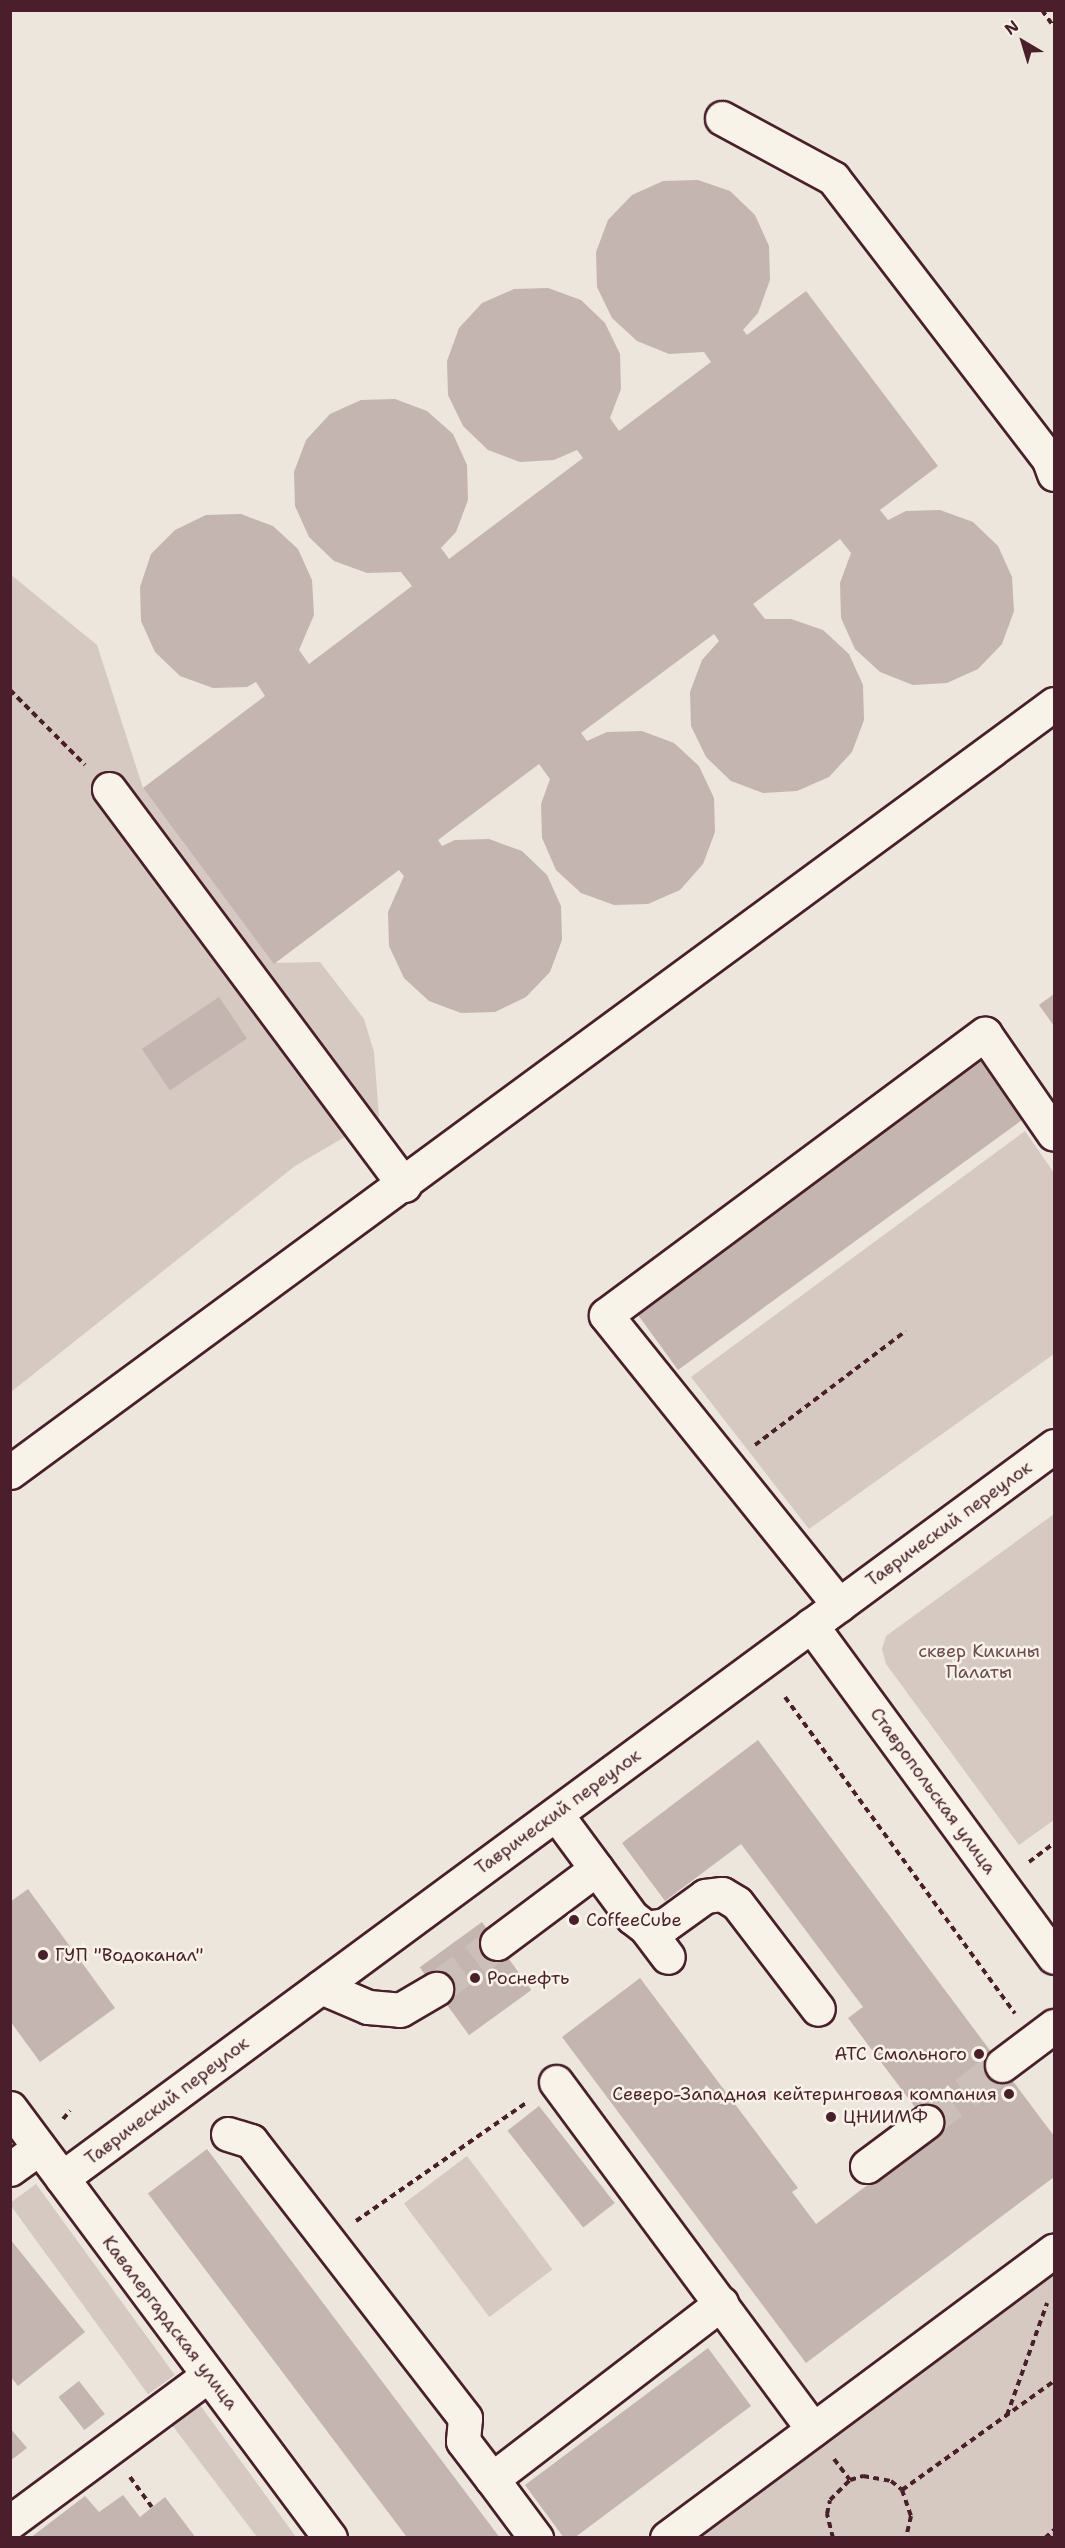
<!DOCTYPE html>
<html>
<head>
<meta charset="utf-8">
<style>
	body { margin:0 }
	#map { position:relative; width:1065px; height:2548px; overflow:hidden; background:#ece6dd; font-family:"Shantell Sans",sans-serif }
	div>[style] { position:absolute }
	.green>* { inset:0; background:#d5c9c2; transform-origin:0 0 }
	.building>* { inset:0; background:#c4b5b0; transform-origin:0 0 }
	.minor-tunnel>* { height:33px; margin-top:-16.5px; transform-origin:0; background:repeating-linear-gradient(90deg,#ccbeb9 0 33px,transparent 0 49px) }
	.path>* { height:4px; margin-top:-2px; transform-origin:0; background:repeating-linear-gradient(90deg,#4a1f2b 0 6px,transparent 0 10.5px) }
	.roads { filter:drop-shadow(2px 0 #4a1f2b) drop-shadow(-2px 0 #4a1f2b) drop-shadow(0 2px #4a1f2b) drop-shadow(0 -2px #4a1f2b) }
	.minor>* { height:33px; margin:-16.5px; padding:0 16.5px; transform-origin:16.5px; border-radius:16.5px; background:#f7f3e8 }
	.dots>* { width:16px; height:16px; translate:-50% -50%; box-sizing:border-box; border:3px solid #f7f3e8; border-radius:50% }
	span { translate:-50% -50%; white-space:nowrap; text-align:center; line-height:1.15; -webkit-text-stroke:5px #f7f3e8; paint-order:stroke }
	.street-label { font-size:18px; color:#4a1f2b }
	.park-label { font-size:18px; color:#6d4a51 }
	.poi-label { font-size:18px; color:#4a1f2b }
	.left { translate:0 -50%; text-align:left }
	.right { translate:-100% -50%; text-align:right }
	.frame { position:absolute; inset:0; border:12px solid #4a1f2b; pointer-events:none }
	.north { position:absolute; left:993px; top:12px; width:60px; height:60px; -webkit-text-stroke:4px #f7f3e8; paint-order:stroke; rotate:322deg; font-size:16px; font-weight:700; line-height:24px; text-align:center; color:#4a1f2b }
	.north::after { content:''; display:block; margin:auto; width:21px; height:27px; background:#4a1f2b; clip-path:polygon(50% 0,100% 100%,50% 72%,0 100%) }
</style>
</head>
<body>
<div id="map">
	<div class="green">
		<div style="clip-path:polygon(10px 574px,97px 645px,143px 788px,274px 963px,320px 962px,364px 1019px,374px 1052px,379px 1117px,295px 1166px,11px 1392px)"></div>
		<div style="clip-path:polygon(1025px 1131px,1054px 1173px,1054px 1354px,809px 1529px,691px 1377px)"></div>
		<div style="clip-path:polygon(1054px 1514px,1054px 1820px,1019px 1845px,886px 1664px,882px 1649px,886px 1636px)"></div>
		<div style="left:467px;top:2156px;width:142px;height:79px;rotate:53deg"></div>
		<div style="left:36px;top:2184px;width:236px;height:33px;rotate:54deg"></div>
		<div style="clip-path:polygon(1054px 2267px,1054px 2537px,689px 2537px)"></div>
		<div style="clip-path:polygon(200px 2405px,296px 2537px,257px 2537px,172px 2425px)"></div>
	</div>
	<div class="building">
		<div style="clip-path:polygon(698px 180px,730px 191px,755px 215px,769px 246px,770px 280px,758px 313px,743px 330px,747px 335px,806px 291px,938px 466px,880px 510px,888px 520px,906px 511px,940px 510px,973px 522px,998px 546px,1012px 577px,1014px 611px,1002px 644px,978px 669px,947px 683px,913px 685px,880px 672px,855px 649px,841px 618px,840px 583px,851px 553px,840px 539px,753px 604px,765px 619px,791px 619px,823px 630px,849px 654px,863px 685px,864px 720px,852px 752px,829px 777px,797px 791px,763px 793px,731px 781px,706px 757px,691px 726px,690px 692px,702px 660px,719px 641px,714px 634px,581px 733px,587px 741px,607px 732px,642px 731px,674px 743px,699px 766px,714px 798px,715px 832px,703px 864px,680px 890px,648px 904px,614px 905px,581px 893px,556px 870px,542px 838px,541px 804px,550px 779px,539px 764px,438px 840px,442px 846px,455px 840px,489px 839px,522px 851px,547px 875px,561px 906px,562px 940px,550px 972px,526px 997px,495px 1012px,461px 1013px,429px 1001px,404px 978px,389px 946px,388px 912px,404px 876px,399px 870px,274px 964px,143px 788px,265px 696px,256px 682px,247px 687px,213px 688px,180px 676px,155px 652px,141px 621px,140px 587px,151px 554px,175px 530px,206px 515px,241px 514px,273px 526px,298px 549px,312px 580px,314px 615px,299px 650px,309px 664px,412px 586px,401px 572px,367px 573px,334px 561px,309px 537px,295px 506px,294px 472px,306px 440px,330px 414px,361px 400px,395px 399px,427px 411px,453px 434px,467px 465px,468px 500px,456px 532px,441px 548px,449px 559px,583px 458px,577px 450px,554px 460px,520px 462px,488px 450px,463px 426px,448px 395px,447px 361px,459px 328px,482px 303px,514px 289px,548px 288px,581px 300px,605px 323px,620px 354px,621px 389px,610px 418px,619px 431px,711px 362px,704px 352px,669px 354px,637px 341px,612px 318px,597px 287px,596px 252px,608px 220px,632px 195px,663px 181px)"></div>
		<div style="clip-path:polygon(1054px 994px,1054px 1026px,1039px 1005px)"></div>
		<div style="left:219px;top:997px;width:50px;height:93px;rotate:56deg"></div>
		<div style="left:978px;top:1058px;width:76px;height:426px;rotate:54deg"></div>
		<div style="clip-path:polygon(758px 1740px,1054px 2136px,1054px 2177px,806px 2363px,562px 2037px,640px 1978px,798px 2188px,792px 2192px,816px 2224px,935px 2134px,848px 2018px,863px 2007px,741px 1844px,665px 1901px,622px 1843px)"></div>
		<div style="clip-path:polygon(28px 1889px,115px 2008px,40px 2062px,10px 2021px,10px 1902px)"></div>
		<div style="left:482px;top:1922px;width:84px;height:77px;rotate:54deg"></div>
		<div style="left:539px;top:2106px;width:123px;height:40px;rotate:52deg"></div>
		<div style="left:207px;top:2149px;width:486px;height:74px;rotate:53deg"></div>
		<div style="clip-path:polygon(10px 2239px,85px 2332px,18px 2386px,10px 2376px)"></div>
		<div style="clip-path:polygon(708px 2348px,751px 2406px,574px 2538px,564px 2538px,525px 2485px)"></div>
		<div style="left:79px;top:2381px;width:42px;height:26px;rotate:52deg"></div>
		<div style="clip-path:polygon(10px 2428px,27px 2448px,10px 2461px)"></div>
		<div style="clip-path:polygon(123px 2495px,140px 2517px,165px 2497px,196px 2538px,30px 2538px,85px 2496px,99px 2512px)"></div>
	</div>
	<div class="minor-tunnel">
		<div style="left:436px;top:1989px;width:76px;rotate:-37deg"></div>
		<div style="left:926px;top:2122px;width:95px;rotate:-36.9deg"></div>
	</div>
	<div class="path">
		<div style="left:1042px;top:10px;width:21px;rotate:55deg"></div>
		<div style="left:10px;top:690px;width:106px;rotate:45deg"></div>
		<div style="left:755px;top:1445px;width:189px;rotate:-37.1deg"></div>
		<div style="left:785px;top:1697px;width:391px;rotate:54deg"></div>
		<div style="left:1029px;top:1862px;width:31px;rotate:-37deg"></div>
		<div style="left:63px;top:2119px;width:11px;rotate:-49deg"></div>
		<div style="left:356px;top:2221px;width:208px;rotate:-34.8deg"></div>
		<div style="left:1007px;top:2415px;width:119px;rotate:-70.3deg"></div>
		<div style="left:834px;top:2459px;width:26px;rotate:53deg"></div>
		<div style="left:130px;top:2477px;width:37px;rotate:54deg"></div>
		<div style="left:902px;top:2490px;width:187px;rotate:-35.6deg"></div>
		<div style="left:833px;top:2538px;width:25px;rotate:-104deg"></div>
		<div style="left:827px;top:2514px;width:14px;rotate:-78deg"></div>
		<div style="left:830px;top:2500px;width:28px;rotate:-45deg"></div>
		<div style="left:850px;top:2480px;width:14px;rotate:-17deg"></div>
		<div style="left:863px;top:2476px;width:28px;rotate:10deg"></div>
		<div style="left:891px;top:2481px;width:14px;rotate:39deg"></div>
		<div style="left:902px;top:2490px;width:28px;rotate:71deg"></div>
		<div style="left:911px;top:2516px;width:23px;rotate:103deg"></div>
		<div style="left:1045px;top:2538px;width:12px;rotate:-42deg"></div>
	</div>
	<div class="roads">
		<div class="minor">
			<div style="left:722px;top:118px;width:126px;rotate:28.4deg"></div>
			<div style="left:833px;top:178px;width:355px;rotate:52.5deg"></div>
			<div style="left:1049px;top:460px;width:15px;rotate:70deg"></div>
			<div style="left:109px;top:789px;width:494px;rotate:53.3deg"></div>
			<div style="left:10px;top:1472px;width:1296px;rotate:-36.34deg"></div>
			<div style="left:839px;top:1605px;width:372px;rotate:-128.8deg"></div>
			<div style="left:606px;top:1315px;width:472px;rotate:-36.6deg"></div>
			<div style="left:985px;top:1034px;width:121px;rotate:55.4deg"></div>
			<div style="left:811px;top:1625px;width:411px;rotate:53.8deg"></div>
			<div style="left:556px;top:1814px;width:128px;rotate:53.6deg"></div>
			<div style="left:632px;top:1917px;width:18px;rotate:38deg"></div>
			<div style="left:646px;top:1928px;width:19px;rotate:-9deg"></div>
			<div style="left:665px;top:1925px;width:49px;rotate:-35.9deg"></div>
			<div style="left:705px;top:1896px;width:17px;rotate:-7deg"></div>
			<div style="left:722px;top:1894px;width:17px;rotate:31deg"></div>
			<div style="left:737px;top:1903px;width:133px;rotate:52.6deg"></div>
			<div style="left:646px;top:1928px;width:36px;rotate:53deg"></div>
			<div style="left:497px;top:1943px;width:124px;rotate:-36.8deg"></div>
			<div style="left:321px;top:1987px;width:51px;rotate:23.1deg"></div>
			<div style="left:368px;top:2007px;width:32px;rotate:5deg"></div>
			<div style="left:400px;top:2010px;width:42px;rotate:-30.3deg"></div>
			<div style="left:1002px;top:2065px;width:65px;rotate:-36.9deg"></div>
			<div style="left:556px;top:2082px;width:432px;rotate:53.5deg"></div>
			<div style="left:10px;top:2108px;width:536px;rotate:53.34deg"></div>
			<div style="left:228px;top:2134px;width:24px;rotate:17deg"></div>
			<div style="left:251px;top:2141px;width:350px;rotate:52.3deg"></div>
			<div style="left:465px;top:2418px;width:23px;rotate:95deg"></div>
			<div style="left:463px;top:2441px;width:48px;rotate:52.7deg"></div>
			<div style="left:492px;top:2479px;width:289px;rotate:-37.5deg"></div>
			<div style="left:867px;top:2166px;width:74px;rotate:-36.7deg"></div>
			<div style="left:10px;top:2169px;width:36px;rotate:-36deg"></div>
			<div style="left:62px;top:2178px;width:1233px;rotate:-36.42deg"></div>
			<div style="left:492px;top:2479px;width:74px;rotate:53.3deg"></div>
			<div style="left:10px;top:2522px;width:247px;rotate:-36.5deg"></div>
			<div style="left:667px;top:2538px;width:482px;rotate:-36.6deg"></div>
		</div>
	</div>
	<div class="dots">
		<div style="left:574px;top:1920px;background:#4a1f2b"></div>
		<div style="left:43px;top:1955px;background:#4a1f2b"></div>
		<div style="left:475px;top:1978px;background:#4a1f2b"></div>
		<div style="left:979px;top:2054px;background:#4a1f2b"></div>
		<div style="left:1009px;top:2094px;background:#4a1f2b"></div>
		<div style="left:831px;top:2117px;background:#4a1f2b"></div>
	</div>
	<div class="street-label">
		<span style="left:949px;top:1524px;rotate:-36deg">Таврический переулок</span>
		<span style="left:933px;top:1791px;rotate:54deg">Ставропольская улица</span>
		<span style="left:558px;top:1812px;rotate:-36deg">Таврический переулок</span>
		<span style="left:167px;top:2101px;rotate:-37deg">Таврический переулок</span>
		<span style="left:170px;top:2323px;rotate:53deg">Кавалергардская улица</span>
	</div>
	<div class="park-label">
		<span style="left:979px;top:1662px">сквер Кикины<br>Палаты</span>
	</div>
	<div class="poi-label">
		<span class="left" style="left:586px;top:1920px">CoffeeCube</span>
		<span class="left" style="left:55px;top:1955px">ГУП "Водоканал"</span>
		<span class="left" style="left:487px;top:1978px">Роснефть</span>
		<span class="right" style="left:967px;top:2054px">АТС Смольного</span>
		<span class="right" style="left:997px;top:2094px">Северо-Западная кейтеринговая компания</span>
		<span class="left" style="left:843px;top:2117px">ЦНИИМФ</span>
	</div>
	<div class="frame"></div>
	<div class="north">N</div>
</div>
</body>
</html>
